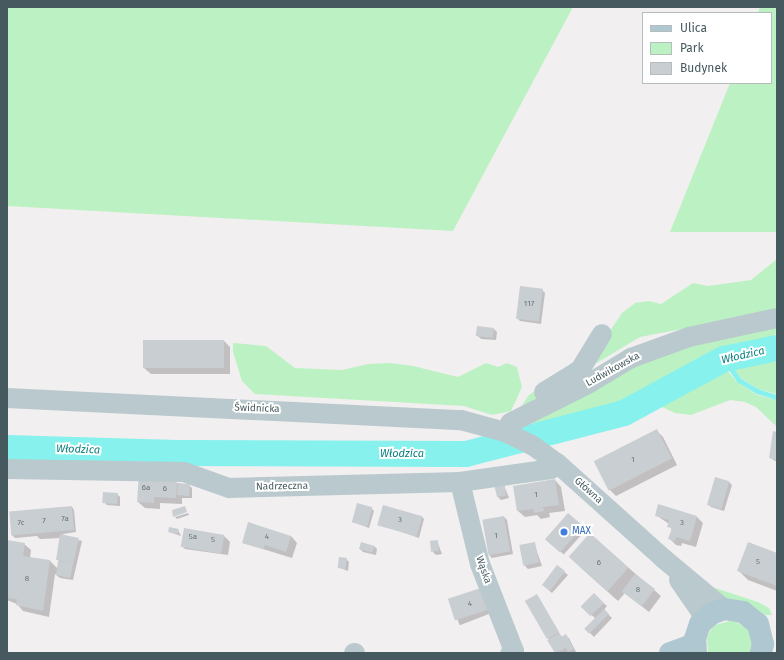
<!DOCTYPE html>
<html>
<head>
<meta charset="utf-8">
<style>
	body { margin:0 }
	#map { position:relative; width:784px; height:660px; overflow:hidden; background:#f2eff0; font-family:"Fira Sans",sans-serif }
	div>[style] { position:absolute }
	.green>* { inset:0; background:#bcf2c3 }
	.shadow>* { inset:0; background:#0003; transform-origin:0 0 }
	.stream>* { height:4.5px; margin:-2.25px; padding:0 2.25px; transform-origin:2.25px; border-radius:2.25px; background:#86f1ed }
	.river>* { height:26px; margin:-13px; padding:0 13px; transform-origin:13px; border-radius:13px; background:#86f1ed }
	.building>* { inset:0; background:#c9ced2; transform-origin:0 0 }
	.minor>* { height:20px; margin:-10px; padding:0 10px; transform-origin:10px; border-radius:10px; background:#bac9cd }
	.major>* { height:22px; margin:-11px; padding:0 11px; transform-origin:11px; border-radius:11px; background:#aec7d0 }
	.dots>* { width:11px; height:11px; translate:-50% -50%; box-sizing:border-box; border:2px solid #fff; border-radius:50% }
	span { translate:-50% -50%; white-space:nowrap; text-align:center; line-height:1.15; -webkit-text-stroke:4px #fff; paint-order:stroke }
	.number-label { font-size:8px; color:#67767b }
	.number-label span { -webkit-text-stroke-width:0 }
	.street-label { font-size:10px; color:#46595e }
	.shop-label { font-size:10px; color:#366cbe }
	.left { translate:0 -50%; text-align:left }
	.water-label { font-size:11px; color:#09827e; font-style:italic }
	.frame { position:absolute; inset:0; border:8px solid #46595e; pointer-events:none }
	.legend { position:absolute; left:642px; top:12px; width:130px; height:72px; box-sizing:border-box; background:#fff; border:1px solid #b5bdbf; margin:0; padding:5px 7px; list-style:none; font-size:12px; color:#46595e }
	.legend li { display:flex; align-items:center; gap:8px; height:20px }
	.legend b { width:20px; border:1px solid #b5bdbf }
</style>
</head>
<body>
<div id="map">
	<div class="green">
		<div style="clip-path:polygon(7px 7px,573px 7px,453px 231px,7px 206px)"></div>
		<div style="clip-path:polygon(760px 7px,777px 7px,777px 232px,670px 232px,730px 83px,771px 83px,771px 13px,758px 13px)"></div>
		<div style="clip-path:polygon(777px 259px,777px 311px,640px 337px,520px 409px,528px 396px,605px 338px,622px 313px,635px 303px,649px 301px,661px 304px,693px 283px,708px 286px,751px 280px)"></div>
		<div style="clip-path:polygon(777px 327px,777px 333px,769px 339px,719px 351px,623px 401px,538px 425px,523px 420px,646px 350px)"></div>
		<div style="clip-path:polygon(233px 343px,266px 346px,295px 368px,342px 370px,368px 364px,390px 363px,413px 366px,458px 377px,486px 363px,498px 367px,507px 363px,517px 367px,522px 387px,511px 411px,492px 415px,464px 406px,255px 394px,242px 381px,233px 352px)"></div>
		<div style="clip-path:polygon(777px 358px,777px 394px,758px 389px,741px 378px,730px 365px)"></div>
		<div style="clip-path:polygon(725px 368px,737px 382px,757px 395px,777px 400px,777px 427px,756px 407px,745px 402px,730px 400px,691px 415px,675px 413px,658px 405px)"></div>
		<div style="clip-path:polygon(715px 588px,758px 602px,769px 608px,772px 615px,763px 615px,736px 604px,712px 591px)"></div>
		<div style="clip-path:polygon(730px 621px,737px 622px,750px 631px,753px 639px,751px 653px,708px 653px,707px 638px,710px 631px,715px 625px)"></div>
	</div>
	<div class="shadow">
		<div style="clip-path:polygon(542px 290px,545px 293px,541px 324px,520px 321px,517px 318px)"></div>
		<div style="clip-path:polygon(494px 329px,497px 332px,496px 340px,481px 339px,478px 336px)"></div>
		<div style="clip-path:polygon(224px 341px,230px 347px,230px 374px,151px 374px,144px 368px)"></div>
		<div style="clip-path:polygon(657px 431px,663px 437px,677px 465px,616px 496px,610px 490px,595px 462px)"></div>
		<div style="clip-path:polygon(777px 433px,777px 462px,770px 458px)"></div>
		<div style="clip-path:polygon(555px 480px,561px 487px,565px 511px,549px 513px,550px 517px,541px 519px,537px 515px,525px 517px,518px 511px)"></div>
		<div style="clip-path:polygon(729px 482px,732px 485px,724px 511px,711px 507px,708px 504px)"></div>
		<div style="clip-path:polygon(176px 483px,189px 485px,192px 488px,192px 498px,182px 498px,182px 504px,160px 503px,160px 509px,145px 508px,138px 502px)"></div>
		<div style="clip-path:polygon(503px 483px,509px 498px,501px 500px,498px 497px)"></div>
		<div style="clip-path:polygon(117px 494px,120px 497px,120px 506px,107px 505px,104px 502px)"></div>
		<div style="clip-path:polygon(659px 506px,697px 517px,703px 523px,696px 547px,682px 543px,681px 546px,676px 545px,669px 538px,672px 530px,669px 524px,656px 515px)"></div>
		<div style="clip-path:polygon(72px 507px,74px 510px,76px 532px,63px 534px,63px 536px,82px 541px,73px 580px,60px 578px,55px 574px,49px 617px,23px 611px,17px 604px,7px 600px,7px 541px,24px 544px,31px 550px,30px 558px,50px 561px,58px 569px,61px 538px,40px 539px,37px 536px,15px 538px,12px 535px)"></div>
		<div style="clip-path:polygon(371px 508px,374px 511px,369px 528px,353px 522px)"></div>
		<div style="clip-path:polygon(188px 513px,189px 515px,177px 519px,175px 517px)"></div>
		<div style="left:568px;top:514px;width:24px;height:33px;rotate:42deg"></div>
		<div style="clip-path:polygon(421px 516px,424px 519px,419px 538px,379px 524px)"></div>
		<div style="clip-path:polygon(504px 517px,507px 520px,513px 554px,492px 558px,489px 555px)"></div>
		<div style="clip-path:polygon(178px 530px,181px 536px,169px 532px)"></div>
		<div style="clip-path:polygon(591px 535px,661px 596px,649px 612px,625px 593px,618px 601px,580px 567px)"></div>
		<div style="clip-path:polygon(224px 536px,230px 542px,228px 555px,185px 549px,182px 546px)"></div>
		<div style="clip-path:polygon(291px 536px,297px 543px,292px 558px,243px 543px)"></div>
		<div style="clip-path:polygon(437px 541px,442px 554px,436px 555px,433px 552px)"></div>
		<div style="clip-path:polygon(534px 543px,542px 566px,528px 569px,525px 566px)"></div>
		<div style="clip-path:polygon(362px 544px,374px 546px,377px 549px,376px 555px,363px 552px,360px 549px)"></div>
		<div style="clip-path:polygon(777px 554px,777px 591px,748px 580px,738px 570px)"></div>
		<div style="clip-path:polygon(346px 559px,349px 562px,348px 571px,338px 567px)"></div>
		<div style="clip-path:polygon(557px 566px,568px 575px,552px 593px,545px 587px)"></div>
		<div style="left:484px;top:588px;width:26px;height:36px;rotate:69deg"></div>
		<div style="clip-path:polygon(537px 595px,561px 636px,569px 638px,576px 652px,556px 653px,549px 640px)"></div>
		<div style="clip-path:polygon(594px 595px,607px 606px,604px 610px,612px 618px,594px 637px,586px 629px,596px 619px,583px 607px)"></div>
	</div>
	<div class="stream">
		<div style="left:724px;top:359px;width:26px;rotate:54deg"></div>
		<div style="left:739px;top:380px;width:21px;rotate:31deg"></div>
		<div style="left:757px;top:391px;width:21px;rotate:17deg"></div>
	</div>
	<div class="river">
		<div style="left:7px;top:448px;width:171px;rotate:1.7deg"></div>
		<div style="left:178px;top:453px;width:288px;rotate:0.2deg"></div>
		<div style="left:466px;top:454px;width:163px;rotate:-14.5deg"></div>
		<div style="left:624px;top:413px;width:114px;rotate:-28.4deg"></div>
		<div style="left:724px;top:359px;width:54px;rotate:-11.7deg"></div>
	</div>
	<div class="building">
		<div style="left:520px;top:286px;width:23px;height:33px;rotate:7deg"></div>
		<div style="left:477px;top:326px;width:17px;height:10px;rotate:7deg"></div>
		<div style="left:143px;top:340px;width:81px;height:28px"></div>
		<div style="left:657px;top:429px;width:33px;height:71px;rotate:63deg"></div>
		<div style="clip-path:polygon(773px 431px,777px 432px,777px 460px,769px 458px)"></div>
		<div style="clip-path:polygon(139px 473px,177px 482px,176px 498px,154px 497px,154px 503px,137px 502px)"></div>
		<div style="left:715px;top:477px;width:15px;height:29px;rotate:16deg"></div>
		<div style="clip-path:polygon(555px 479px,559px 505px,543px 507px,544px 511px,534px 513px,533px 509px,517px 511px,513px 486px)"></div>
		<div style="clip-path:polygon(504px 482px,506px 496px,497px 497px,494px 484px)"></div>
		<div style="left:178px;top:483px;width:12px;height:12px;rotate:5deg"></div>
		<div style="left:103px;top:492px;width:15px;height:11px;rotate:4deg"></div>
		<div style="left:357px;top:503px;width:16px;height:20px;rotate:15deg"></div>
		<div style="clip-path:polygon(658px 504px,697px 516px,690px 541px,676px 537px,675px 541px,668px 539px,672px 528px,667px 527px,669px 520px,655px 516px)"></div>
		<div style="left:383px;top:505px;width:41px;height:21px;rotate:16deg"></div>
		<div style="left:72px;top:506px;width:24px;height:63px;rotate:85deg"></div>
		<div style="clip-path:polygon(185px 506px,187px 512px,173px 517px,172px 510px)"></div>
		<div style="left:568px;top:513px;width:20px;height:35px;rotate:41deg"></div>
		<div style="left:504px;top:516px;width:36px;height:22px;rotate:80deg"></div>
		<div style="clip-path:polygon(248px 522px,291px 536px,286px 552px,265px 545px,263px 549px,242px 543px)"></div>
		<div style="left:169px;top:527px;width:10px;height:5px;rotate:11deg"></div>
		<div style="left:184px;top:528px;width:41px;height:19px;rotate:10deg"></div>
		<div style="left:590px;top:533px;width:52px;height:32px;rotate:42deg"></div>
		<div style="clip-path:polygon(60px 534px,79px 538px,70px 578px,56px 575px,58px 561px,71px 562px,56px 560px)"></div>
		<div style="clip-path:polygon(7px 540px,25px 543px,23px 556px,50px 560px,43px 611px,16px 605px,17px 599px,7px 598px)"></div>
		<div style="left:438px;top:540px;width:11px;height:8px;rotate:85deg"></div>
		<div style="left:361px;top:542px;width:14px;height:7px;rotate:17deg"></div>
		<div style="left:535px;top:542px;width:21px;height:16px;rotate:79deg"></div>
		<div style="clip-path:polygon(748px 542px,777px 553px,777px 586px,737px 571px)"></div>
		<div style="left:339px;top:557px;width:8px;height:11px;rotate:7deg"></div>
		<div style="left:557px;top:565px;width:10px;height:25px;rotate:37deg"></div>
		<div style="left:635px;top:574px;width:25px;height:22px;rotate:37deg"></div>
		<div style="left:484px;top:587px;width:23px;height:38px;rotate:72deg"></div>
		<div style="left:594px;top:593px;width:14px;height:19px;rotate:45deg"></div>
		<div style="left:537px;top:594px;width:44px;height:14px;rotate:60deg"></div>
		<div style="left:604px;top:609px;width:7px;height:28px;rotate:45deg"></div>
		<div style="clip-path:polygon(559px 633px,562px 637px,566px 634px,574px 649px,568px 652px,566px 648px,555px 653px,547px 640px)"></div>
	</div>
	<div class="minor">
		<div style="left:544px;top:392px;width:42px;rotate:-31.4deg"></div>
		<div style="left:580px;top:370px;width:42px;rotate:-58.6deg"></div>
		<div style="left:7px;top:398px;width:455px;rotate:2.8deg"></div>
		<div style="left:461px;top:420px;width:46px;rotate:15.3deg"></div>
		<div style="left:505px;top:432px;width:30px;rotate:26deg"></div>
		<div style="left:532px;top:445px;width:31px;rotate:36deg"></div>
		<div style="left:557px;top:463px;width:144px;rotate:41.9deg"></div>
		<div style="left:664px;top:559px;width:78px;rotate:39.8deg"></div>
		<div style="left:510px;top:423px;width:87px;rotate:-26.6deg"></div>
		<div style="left:588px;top:384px;width:50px;rotate:-31.2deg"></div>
		<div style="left:631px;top:358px;width:62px;rotate:-19.9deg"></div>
		<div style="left:689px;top:337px;width:90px;rotate:-12.2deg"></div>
		<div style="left:7px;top:469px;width:177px;rotate:1deg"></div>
		<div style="left:184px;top:472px;width:48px;rotate:19.6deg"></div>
		<div style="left:229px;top:488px;width:231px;rotate:-1.5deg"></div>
		<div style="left:460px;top:482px;width:92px;rotate:-8.1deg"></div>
		<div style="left:551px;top:469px;width:8px;rotate:-45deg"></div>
		<div style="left:460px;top:482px;width:84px;rotate:76.3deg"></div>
		<div style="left:480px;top:564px;width:93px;rotate:68.7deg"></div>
		<div style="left:514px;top:651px;width:4px;rotate:153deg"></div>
		<div style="left:679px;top:580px;width:46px;rotate:55.6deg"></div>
		<div style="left:354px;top:653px;width:1px"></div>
	</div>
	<div class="major">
		<div style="left:670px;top:653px;width:27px;rotate:-20deg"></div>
		<div style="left:696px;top:653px;width:14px;rotate:-94deg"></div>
		<div style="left:695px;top:639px;width:16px;rotate:-72deg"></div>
		<div style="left:700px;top:624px;width:15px;rotate:-42deg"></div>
		<div style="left:711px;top:614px;width:14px;rotate:-21deg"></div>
		<div style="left:724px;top:609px;width:19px;rotate:9deg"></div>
		<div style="left:743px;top:612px;width:19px;rotate:39deg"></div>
		<div style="left:758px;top:624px;width:21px;rotate:76deg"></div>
		<div style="left:763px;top:644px;width:9px;rotate:103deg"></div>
	</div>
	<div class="dots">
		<div style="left:564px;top:532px;background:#3f7fe0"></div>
	</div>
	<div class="number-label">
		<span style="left:529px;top:304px">117</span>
		<span style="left:633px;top:460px">1</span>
		<span style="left:146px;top:488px">6a</span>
		<span style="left:165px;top:489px">6</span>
		<span style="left:536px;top:495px">1</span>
		<span style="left:65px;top:519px">7a</span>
		<span style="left:400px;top:520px">3</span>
		<span style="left:44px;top:521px">7</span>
		<span style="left:21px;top:523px">7c</span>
		<span style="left:682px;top:523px">3</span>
		<span style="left:496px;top:536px">1</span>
		<span style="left:193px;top:537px">5a</span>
		<span style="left:267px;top:537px">4</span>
		<span style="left:213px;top:540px">5</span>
		<span style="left:758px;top:562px">5</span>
		<span style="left:599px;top:563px">6</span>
		<span style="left:27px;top:579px">8</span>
		<span style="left:638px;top:590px">8</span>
		<span style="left:470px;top:604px">4</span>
	</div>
	<div class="street-label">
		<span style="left:613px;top:370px;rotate:-29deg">Ludwikowska</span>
		<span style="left:257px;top:409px;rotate:2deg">Świdnicka</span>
		<span style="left:282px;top:487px;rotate:-1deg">Nadrzeczna</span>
		<span style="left:588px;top:491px;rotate:42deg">Główna</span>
		<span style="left:483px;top:570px;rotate:71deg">Wąska</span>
	</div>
	<div class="shop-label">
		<span class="left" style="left:572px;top:532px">MAX</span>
	</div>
	<div class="water-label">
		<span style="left:743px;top:356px;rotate:-13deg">Włodzica</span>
		<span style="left:78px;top:450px;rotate:2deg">Włodzica</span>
		<span style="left:402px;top:454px">Włodzica</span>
	</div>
	<div class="frame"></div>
	<ul class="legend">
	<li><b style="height:5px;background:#aec7d0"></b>Ulica</li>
	<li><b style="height:11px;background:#bcf2c3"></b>Park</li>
	<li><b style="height:11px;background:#c9ced2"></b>Budynek</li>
	</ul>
</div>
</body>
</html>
